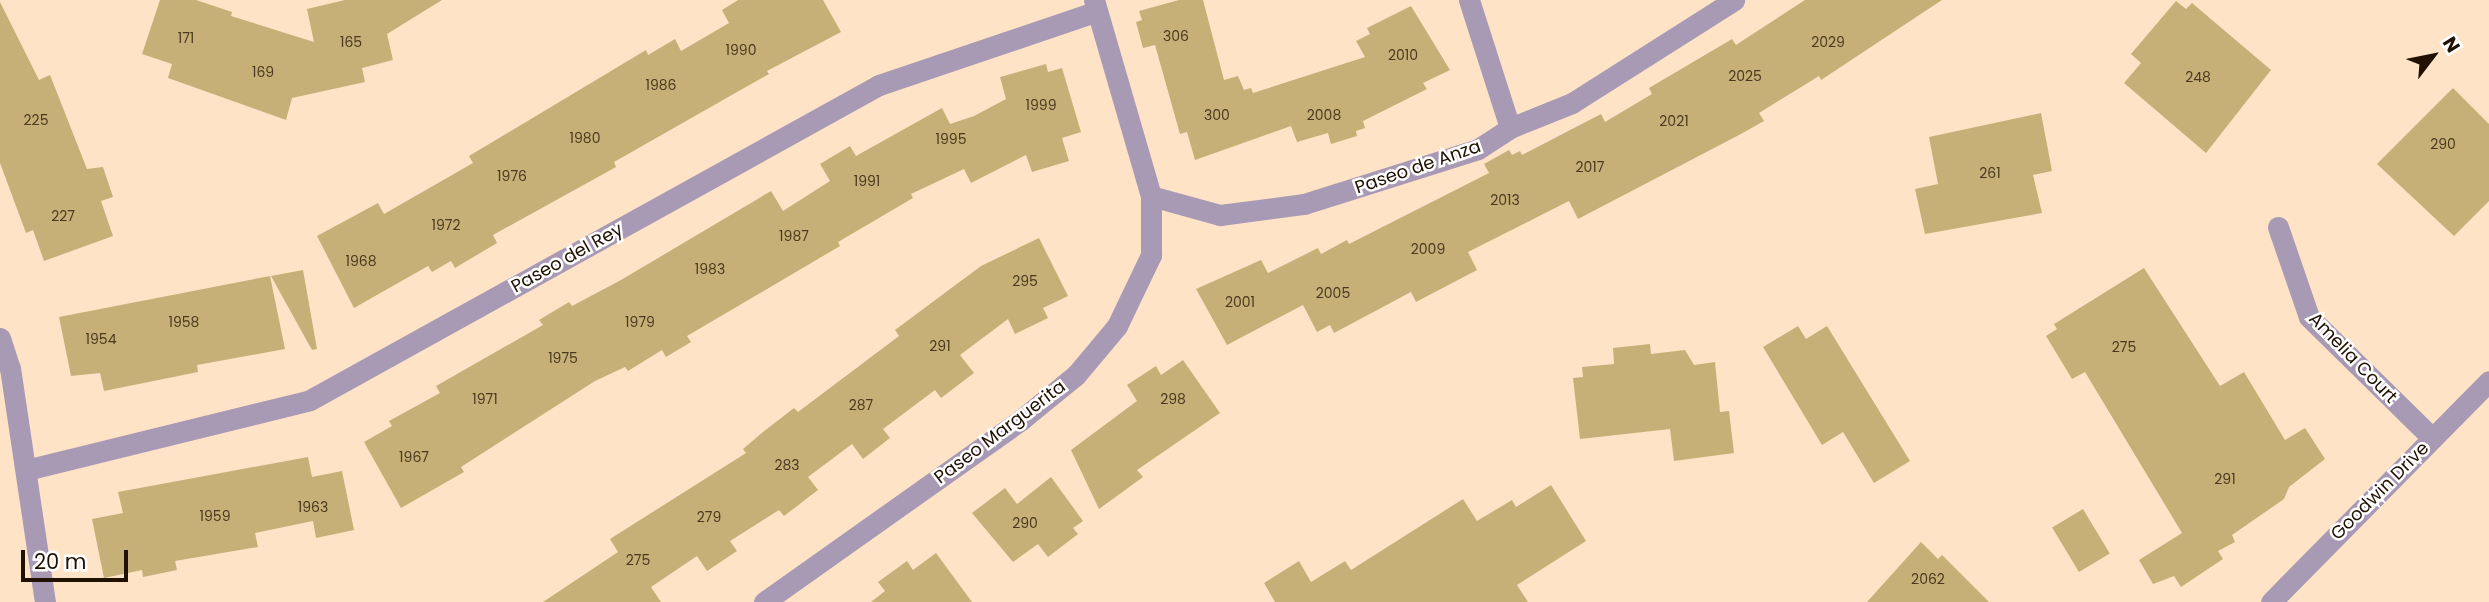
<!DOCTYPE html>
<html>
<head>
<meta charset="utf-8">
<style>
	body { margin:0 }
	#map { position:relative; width:2489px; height:602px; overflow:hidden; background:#fee3c7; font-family:Poppins,sans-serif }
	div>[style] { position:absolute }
	.building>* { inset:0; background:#c6b077; transform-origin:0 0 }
	.minor>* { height:21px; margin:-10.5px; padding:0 10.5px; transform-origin:10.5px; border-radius:10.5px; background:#a89ab5 }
	.tertiary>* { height:21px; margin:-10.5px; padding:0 10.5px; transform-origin:10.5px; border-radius:10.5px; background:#a89ab5 }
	span { translate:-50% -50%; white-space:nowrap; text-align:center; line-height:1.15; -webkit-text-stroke:5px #fff; paint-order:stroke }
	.number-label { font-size:14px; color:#4a391e }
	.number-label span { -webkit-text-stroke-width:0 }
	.street-label { font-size:18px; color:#201101 }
	.north { position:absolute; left:2398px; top:21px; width:70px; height:70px; -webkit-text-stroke:5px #fff; paint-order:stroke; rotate:58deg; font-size:19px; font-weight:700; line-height:28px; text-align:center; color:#201101 }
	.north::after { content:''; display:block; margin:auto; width:24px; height:32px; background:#201101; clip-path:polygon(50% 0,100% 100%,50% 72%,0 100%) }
	.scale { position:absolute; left:21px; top:550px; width:107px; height:32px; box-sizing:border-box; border:4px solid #201101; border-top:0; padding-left:9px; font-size:21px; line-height:24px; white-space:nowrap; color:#201101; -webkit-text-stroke:5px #fff; paint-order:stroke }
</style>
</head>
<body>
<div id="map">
	<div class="building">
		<div style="clip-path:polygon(160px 0,196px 0,232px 12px,231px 16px,314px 42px,307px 9px,345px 0,442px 0,387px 34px,393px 60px,362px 68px,365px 82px,292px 98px,286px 120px,168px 78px,172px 64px,142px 54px)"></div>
		<div style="clip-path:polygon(738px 0,823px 0,841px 32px,767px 71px,769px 74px,614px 162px,616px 167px,493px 235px,497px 243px,455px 268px,451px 261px,432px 272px,428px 266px,354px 308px,317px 236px,378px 203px,384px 214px,473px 163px,469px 156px,646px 50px,648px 55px,675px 39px,681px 51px,729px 23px,722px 10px)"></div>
		<div style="clip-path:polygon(1179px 0,1203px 0,1224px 80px,1238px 76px,1244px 90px,1251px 88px,1253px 93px,1365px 57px,1356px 41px,1370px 34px,1367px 28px,1411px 6px,1450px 70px,1423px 83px,1427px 89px,1363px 121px,1365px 128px,1356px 131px,1357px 136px,1331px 144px,1328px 133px,1297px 142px,1291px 126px,1195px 160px,1187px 132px,1180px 134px,1155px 45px,1143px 48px,1136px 22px,1142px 20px,1139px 11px)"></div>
		<div style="clip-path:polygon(1805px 0,1942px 0,1821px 80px,1819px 76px,1759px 113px,1764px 121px,1739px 135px,1578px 219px,1569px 201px,1468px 252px,1477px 270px,1416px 302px,1411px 292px,1334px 333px,1330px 325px,1317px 332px,1303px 305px,1227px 345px,1196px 289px,1261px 260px,1268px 273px,1318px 248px,1321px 254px,1347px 240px,1349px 244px,1489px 173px,1484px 164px,1509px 150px,1512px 155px,1520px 151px,1522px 155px,1601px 114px,1605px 122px,1652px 94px,1649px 88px,1732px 39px,1736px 45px)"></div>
		<div style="clip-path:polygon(2176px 1px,2186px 9px,2192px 3px,2271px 70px,2206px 153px,2124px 83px,2141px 63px,2131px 54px)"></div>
		<div style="clip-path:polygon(0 2px,39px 80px,50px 75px,87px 169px,103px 167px,113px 197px,101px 201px,113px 236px,44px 261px,33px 230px,26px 233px,0 163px)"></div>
		<div style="clip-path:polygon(1046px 64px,1048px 72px,1062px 68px,1081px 132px,1062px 138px,1069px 161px,1032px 172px,1026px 155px,971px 183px,964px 169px,911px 194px,913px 198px,838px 242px,840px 246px,687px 336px,691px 342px,666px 357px,662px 350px,628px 371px,625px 367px,595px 381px,461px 467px,464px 472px,401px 508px,364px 442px,392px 426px,389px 421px,440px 393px,436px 386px,543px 325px,539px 320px,569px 302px,572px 306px,621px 280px,771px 191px,783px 211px,830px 181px,820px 164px,850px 146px,856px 156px,942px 108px,950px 124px,974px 116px,1006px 99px,1000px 77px)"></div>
		<div style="clip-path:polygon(2453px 88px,2489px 124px,2489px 201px,2454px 236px,2377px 164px)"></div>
		<div style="clip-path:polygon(2041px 113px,2052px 171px,2033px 175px,2042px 213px,1925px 234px,1915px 189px,1938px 184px,1929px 137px)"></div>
		<div style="clip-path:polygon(1039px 238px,1068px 296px,1043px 308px,1048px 318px,1015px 334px,1008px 319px,960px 355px,974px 373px,941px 398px,935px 390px,883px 429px,890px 438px,863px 459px,852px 444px,808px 477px,818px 490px,784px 516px,779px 510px,730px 541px,737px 551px,707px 571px,697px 556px,651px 587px,661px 602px,543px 602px,618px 552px,610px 539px,746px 453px,743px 449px,763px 432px,794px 408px,798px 412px,899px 336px,895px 330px,981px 266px)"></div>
		<div style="clip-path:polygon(2144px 268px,2220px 386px,2244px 372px,2285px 440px,2305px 428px,2325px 459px,2289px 487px,2284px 499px,2232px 535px,2235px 542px,2218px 551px,2223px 559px,2181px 587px,2174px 576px,2153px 584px,2139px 560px,2182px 533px,2085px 372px,2072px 379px,2046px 336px,2057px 329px,2054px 324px)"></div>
		<div style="clip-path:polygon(303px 270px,317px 349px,312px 350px,271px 276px)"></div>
		<div style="clip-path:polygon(270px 276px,285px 349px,197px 365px,198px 372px,104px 391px,100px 373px,71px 376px,59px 317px)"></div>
		<div style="clip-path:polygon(1798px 326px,1806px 339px,1827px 326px,1910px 461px,1874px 483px,1843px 432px,1822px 445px,1763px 347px)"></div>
		<div style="clip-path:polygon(1650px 344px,1651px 354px,1685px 350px,1694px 365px,1715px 362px,1720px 412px,1729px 411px,1734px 453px,1674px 461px,1670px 429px,1580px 439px,1573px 378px,1583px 377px,1582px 367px,1614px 364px,1613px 348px)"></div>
		<div style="clip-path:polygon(1183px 360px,1220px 413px,1137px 470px,1143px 477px,1099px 509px,1071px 450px,1137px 401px,1127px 385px,1156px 366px,1161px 375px)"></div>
		<div style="clip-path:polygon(308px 457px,312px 477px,342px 471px,354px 530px,316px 538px,313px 521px,255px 533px,258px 547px,175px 561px,177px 570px,143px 577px,142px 570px,104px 578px,92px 519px,123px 513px,118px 492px)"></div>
		<div style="clip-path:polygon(1051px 477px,1083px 521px,1073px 528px,1078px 534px,1048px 557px,1038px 544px,1013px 562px,972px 513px,1005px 488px,1017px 504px)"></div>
		<div style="clip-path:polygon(1551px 485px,1586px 541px,1517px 585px,1528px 602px,1275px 602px,1264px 583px,1299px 561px,1311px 582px,1345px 561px,1351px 570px,1463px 499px,1477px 521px,1512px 500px,1516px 507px)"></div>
		<div style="left:2083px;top:509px;width:52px;height:36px;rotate:59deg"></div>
		<div style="clip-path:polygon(1921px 542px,1938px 559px,1942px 555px,1989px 602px,1867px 602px)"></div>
		<div style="clip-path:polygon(936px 553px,972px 602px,871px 602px,885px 591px,878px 582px,907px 561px,913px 570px)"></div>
	</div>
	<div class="minor">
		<div style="left:1469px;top:0;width:134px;rotate:72.2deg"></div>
		<div style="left:1151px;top:196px;width:72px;rotate:15.4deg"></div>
		<div style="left:1220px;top:215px;width:85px;rotate:-7.5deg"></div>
		<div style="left:1304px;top:204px;width:182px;rotate:-17.5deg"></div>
		<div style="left:1478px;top:149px;width:38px;rotate:-33deg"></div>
		<div style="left:1510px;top:128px;width:67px;rotate:-22deg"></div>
		<div style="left:1572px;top:103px;width:192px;rotate:-32.4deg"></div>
		<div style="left:2278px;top:227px;width:95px;rotate:71deg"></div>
		<div style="left:2309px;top:317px;width:173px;rotate:44.5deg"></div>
		<div style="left:0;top:338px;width:32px;rotate:72deg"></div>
		<div style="left:10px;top:368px;width:237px;rotate:81.5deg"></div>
		<div style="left:26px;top:470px;width:292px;rotate:-13.8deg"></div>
		<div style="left:310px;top:400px;width:650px;rotate:-28.97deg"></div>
		<div style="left:879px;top:85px;width:230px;rotate:-18.7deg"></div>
		<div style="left:764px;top:602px;width:316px;rotate:-35.3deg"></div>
		<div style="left:1022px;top:419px;width:70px;rotate:-39.2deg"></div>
		<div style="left:1076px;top:375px;width:64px;rotate:-50.1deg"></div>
		<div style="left:1117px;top:326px;width:79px;rotate:-64.4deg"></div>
		<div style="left:1151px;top:255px;width:59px;rotate:-90deg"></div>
		<div style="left:1151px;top:196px;width:204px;rotate:-106.2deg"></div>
	</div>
	<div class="tertiary">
		<div style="left:2271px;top:602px;width:310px;rotate:-45.4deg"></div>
	</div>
	<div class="number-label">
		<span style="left:1176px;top:36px">306</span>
		<span style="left:186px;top:38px">171</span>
		<span style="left:351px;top:42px">165</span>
		<span style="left:1828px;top:42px">2029</span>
		<span style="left:741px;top:50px">1990</span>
		<span style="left:1403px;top:55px">2010</span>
		<span style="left:263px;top:72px">169</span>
		<span style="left:1745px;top:76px">2025</span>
		<span style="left:2198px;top:77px">248</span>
		<span style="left:661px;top:85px">1986</span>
		<span style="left:1041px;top:105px">1999</span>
		<span style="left:1217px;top:115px">300</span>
		<span style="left:1324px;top:115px">2008</span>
		<span style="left:36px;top:120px">225</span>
		<span style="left:1674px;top:121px">2021</span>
		<span style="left:585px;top:138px">1980</span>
		<span style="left:951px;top:139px">1995</span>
		<span style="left:2443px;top:144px">290</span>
		<span style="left:1590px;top:167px">2017</span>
		<span style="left:1990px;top:173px">261</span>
		<span style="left:512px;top:176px">1976</span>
		<span style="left:867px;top:181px">1991</span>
		<span style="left:1505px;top:200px">2013</span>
		<span style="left:63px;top:216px">227</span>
		<span style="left:446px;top:225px">1972</span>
		<span style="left:794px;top:236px">1987</span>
		<span style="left:1428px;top:249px">2009</span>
		<span style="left:361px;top:261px">1968</span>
		<span style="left:710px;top:269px">1983</span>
		<span style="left:1025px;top:281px">295</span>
		<span style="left:1333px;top:293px">2005</span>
		<span style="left:1240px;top:302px">2001</span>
		<span style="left:184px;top:322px">1958</span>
		<span style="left:640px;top:322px">1979</span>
		<span style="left:101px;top:339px">1954</span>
		<span style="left:940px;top:346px">291</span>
		<span style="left:2124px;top:347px">275</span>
		<span style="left:563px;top:358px">1975</span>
		<span style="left:485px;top:399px">1971</span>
		<span style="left:1173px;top:399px">298</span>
		<span style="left:861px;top:405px">287</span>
		<span style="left:414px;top:457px">1967</span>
		<span style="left:787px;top:465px">283</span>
		<span style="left:2225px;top:479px">291</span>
		<span style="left:313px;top:507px">1963</span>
		<span style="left:215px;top:516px">1959</span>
		<span style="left:709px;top:517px">279</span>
		<span style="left:1025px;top:523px">290</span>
		<span style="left:638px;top:560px">275</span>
		<span style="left:1928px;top:579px">2062</span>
	</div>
	<div class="street-label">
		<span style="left:1418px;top:167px;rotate:-19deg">Paseo de Anza</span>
		<span style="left:567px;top:258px;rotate:-29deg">Paseo del Rey</span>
		<span style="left:2353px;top:358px;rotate:46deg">Amelia Court</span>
		<span style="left:1000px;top:432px;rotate:-37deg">Paseo Marguerita</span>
		<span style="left:2380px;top:491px;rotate:-45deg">Goodwin Drive</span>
	</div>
	<div class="north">N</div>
	<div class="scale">20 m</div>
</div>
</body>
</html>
